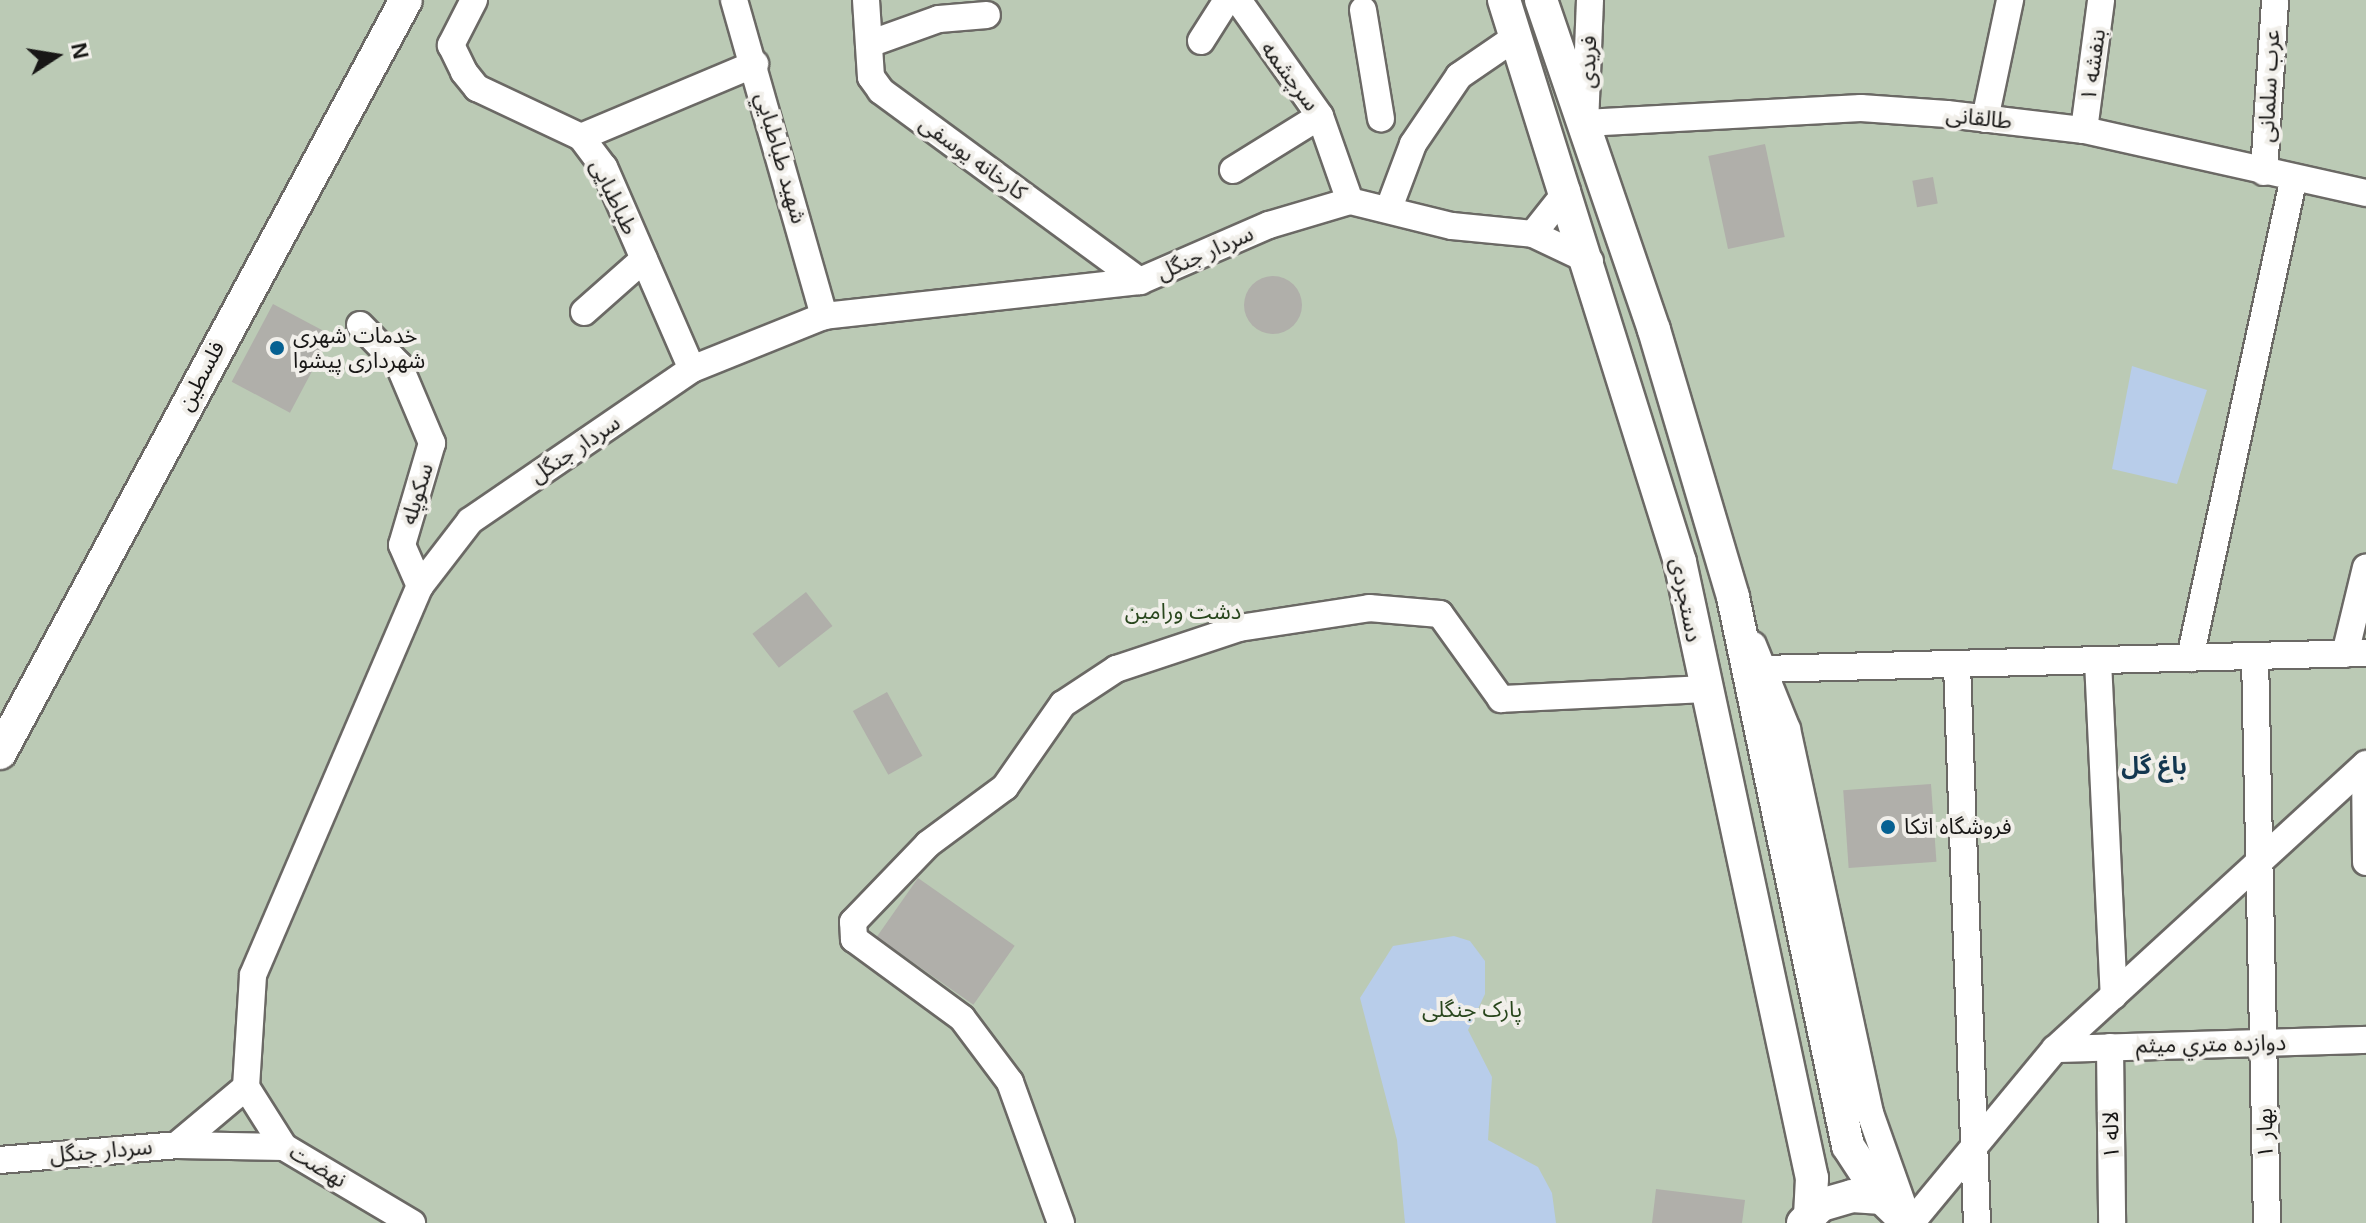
<!DOCTYPE html>
<html>
<head>
<meta charset="utf-8">
<style>
	body { margin:0 }
	#map { position:relative; width:2366px; height:1223px; overflow:hidden; background:#f1efea; font-family:Arial,"Noto Sans Arabic",sans-serif }
	div>[style] { position:absolute }
	.green>* { inset:0; background:#bbcab5; transform-origin:0 0 }
	.water>* { inset:0; background:#b8cdea }
	.building>* { inset:0; background:#b0afaa; transform-origin:0 0 }
	.round { border-radius:50% }
	.roads { filter:drop-shadow(2px 0 #6b6965) drop-shadow(-2px 0 #6b6965) drop-shadow(0 2px #6b6965) drop-shadow(0 -2px #6b6965) }
	.minor>* { height:26px; margin:-13px; padding:0 13px; transform-origin:13px; border-radius:13px; background:#fff }
	.major>* { height:32px; margin:-16px; padding:0 16px; transform-origin:16px; border-radius:16px; background:#fff }
	.dots>* { width:22px; height:22px; translate:-50% -50%; box-sizing:border-box; border:4px solid #f1efea; border-radius:50% }
	span { translate:-50% -50%; white-space:nowrap; text-align:center; line-height:1.15; -webkit-text-stroke:8px #f1efea; paint-order:stroke }
	.street-label { font-size:22px; color:#181716 }
	.poi-label { font-size:22px; color:#181716 }
	.left { translate:0 -50%; text-align:left }
	.park-label { font-size:22px; color:#28461c }
	.neighbourhood-label { font-size:24px; color:#133750; font-weight:700 }
	.north { position:absolute; left:16px; top:16px; width:80px; height:80px; -webkit-text-stroke:6px #f1efea; paint-order:stroke; rotate:78deg; font-size:22px; font-weight:700; line-height:32px; text-align:center; color:#181716 }
	.north::after { content:''; display:block; margin:auto; width:28px; height:36px; background:#181716; clip-path:polygon(50% 0,100% 100%,50% 72%,0 100%) }
</style>
</head>
<body>
<div id="map">
	<div class="green">
		<div style="left:0;top:0;width:2366px;height:1223px"></div>
	</div>
	<div class="water">
		<div style="clip-path:polygon(2132px 366px,2207px 390px,2177px 484px,2112px 469px)"></div>
		<div style="clip-path:polygon(1454px 936px,1470px 941px,1485px 961px,1485px 994px,1468px 1030px,1492px 1077px,1488px 1140px,1538px 1167px,1552px 1193px,1556px 1223px,1405px 1223px,1397px 1140px,1360px 998px,1393px 946px)"></div>
	</div>
	<div class="building">
		<div style="left:1765px;top:144px;width:95px;height:58px;rotate:78deg"></div>
		<div style="left:1933px;top:177px;width:27px;height:21px;rotate:80deg"></div>
		<div class="round" style="left:1244px;top:276px;width:58px;height:58px"></div>
		<div style="left:273px;top:304px;width:66px;height:88px;rotate:28deg"></div>
		<div style="left:806px;top:592px;width:43px;height:68px;rotate:52deg"></div>
		<div style="left:887px;top:692px;width:73px;height:39px;rotate:61deg"></div>
		<div style="left:1931px;top:784px;width:78px;height:88px;rotate:86deg"></div>
		<div style="left:918px;top:878px;width:118px;height:72px;rotate:35deg"></div>
		<div style="clip-path:polygon(1656px 1189px,1745px 1200px,1742px 1223px,1652px 1223px)"></div>
	</div>
	<div class="roads">
		<div class="minor">
			<div style="left:474px;top:0;width:51px;rotate:117.1deg"></div>
			<div style="left:451px;top:45px;width:30px;rotate:64deg"></div>
			<div style="left:464px;top:72px;width:21px;rotate:51deg"></div>
			<div style="left:477px;top:88px;width:115px;rotate:25.2deg"></div>
			<div style="left:581px;top:137px;width:38px;rotate:53deg"></div>
			<div style="left:604px;top:167px;width:220px;rotate:66.5deg"></div>
			<div style="left:734px;top:0;width:329px;rotate:74.1deg"></div>
			<div style="left:866px;top:0;width:77px;rotate:86.3deg"></div>
			<div style="left:871px;top:77px;width:17px;rotate:54deg"></div>
			<div style="left:881px;top:91px;width:321px;rotate:36.3deg"></div>
			<div style="left:1238px;top:0;width:142px;rotate:54.7deg"></div>
			<div style="left:1320px;top:116px;width:90px;rotate:70.6deg"></div>
			<div style="left:1590px;top:0;width:123px;rotate:92.3deg"></div>
			<div style="left:1585px;top:123px;width:276px;rotate:-3.1deg"></div>
			<div style="left:1861px;top:108px;width:86px;rotate:4deg"></div>
			<div style="left:1947px;top:114px;width:138px;rotate:6.7deg"></div>
			<div style="left:2084px;top:130px;width:289px;rotate:12.6deg"></div>
			<div style="left:1363px;top:10px;width:110px;rotate:80.6deg"></div>
			<div style="left:1201px;top:41px;width:49px;rotate:-57.6deg"></div>
			<div style="left:869px;top:44px;width:74px;rotate:-19.7deg"></div>
			<div style="left:939px;top:19px;width:48px;rotate:-4.8deg"></div>
			<div style="left:1985px;top:119px;width:122px;rotate:-78.1deg"></div>
			<div style="left:2084px;top:130px;width:131px;rotate:-82.5deg"></div>
			<div style="left:581px;top:137px;width:189px;rotate:-22.8deg"></div>
			<div style="left:1233px;top:170px;width:102px;rotate:-31.8deg"></div>
			<div style="left:2264px;top:172px;width:172px;rotate:-86.3deg"></div>
			<div style="left:1567px;top:191px;width:55px;rotate:128.3deg"></div>
			<div style="left:1533px;top:234px;width:63px;rotate:25.3deg"></div>
			<div style="left:1389px;top:208px;width:68px;rotate:-69.4deg"></div>
			<div style="left:1413px;top:144px;width:82px;rotate:-55.9deg"></div>
			<div style="left:1459px;top:76px;width:69px;rotate:-34.4deg"></div>
			<div style="left:584px;top:312px;width:80px;rotate:-41.5deg"></div>
			<div style="left:360px;top:325px;width:56px;rotate:45.7deg"></div>
			<div style="left:399px;top:365px;width:85px;rotate:67.1deg"></div>
			<div style="left:432px;top:443px;width:106px;rotate:106.4deg"></div>
			<div style="left:402px;top:545px;width:45px;rotate:66.3deg"></div>
			<div style="left:1753px;top:645px;width:91px;rotate:68deg"></div>
			<div style="left:1787px;top:729px;width:393px;rotate:77.8deg"></div>
			<div style="left:1870px;top:1113px;width:114px;rotate:70.4deg"></div>
			<div style="left:2345px;top:654px;width:89px;rotate:-76.4deg"></div>
			<div style="left:2255px;top:656px;width:567px;rotate:88.79deg"></div>
			<div style="left:2190px;top:658px;width:489px;rotate:-77.8deg"></div>
			<div style="left:2098px;top:661px;width:335px;rotate:87.3deg"></div>
			<div style="left:1957px;top:665px;width:558px;rotate:87.95deg"></div>
			<div style="left:1763px;top:669px;width:603px;rotate:-1.52deg"></div>
			<div style="left:2365px;top:765px;width:97px;rotate:89.4deg"></div>
			<div style="left:2110px;top:1047px;width:176px;rotate:89.3deg"></div>
			<div style="left:2055px;top:1049px;width:311px;rotate:-1.7deg"></div>
			<div style="left:246px;top:1087px;width:71px;rotate:57.7deg"></div>
			<div style="left:284px;top:1147px;width:149px;rotate:30.7deg"></div>
			<div style="left:177px;top:1145px;width:107px;rotate:1.1deg"></div>
			<div style="left:0;top:1160px;width:178px;rotate:-4.8deg"></div>
			<div style="left:177px;top:1145px;width:90px;rotate:-40deg"></div>
			<div style="left:246px;top:1087px;width:112px;rotate:-86.4deg"></div>
			<div style="left:253px;top:975px;width:423px;rotate:-66.8deg"></div>
			<div style="left:420px;top:586px;width:82px;rotate:-52.4deg"></div>
			<div style="left:470px;top:521px;width:269px;rotate:-34.4deg"></div>
			<div style="left:692px;top:369px;width:142px;rotate:-21.9deg"></div>
			<div style="left:824px;top:316px;width:318px;rotate:-6.3deg"></div>
			<div style="left:1140px;top:281px;width:141px;rotate:-23.5deg"></div>
			<div style="left:1269px;top:225px;width:84px;rotate:-16.5deg"></div>
			<div style="left:1350px;top:201px;width:105px;rotate:13.8deg"></div>
			<div style="left:1452px;top:226px;width:81px;rotate:5.6deg"></div>
			<div style="left:1061px;top:1223px;width:150px;rotate:-109.9deg"></div>
			<div style="left:1010px;top:1082px;width:80px;rotate:-126.9deg"></div>
			<div style="left:962px;top:1018px;width:134px;rotate:-143.8deg"></div>
			<div style="left:854px;top:939px;width:17px;rotate:-93deg"></div>
			<div style="left:853px;top:922px;width:108px;rotate:-46.1deg"></div>
			<div style="left:928px;top:844px;width:96px;rotate:-36.5deg"></div>
			<div style="left:1005px;top:787px;width:101px;rotate:-55.1deg"></div>
			<div style="left:1063px;top:704px;width:64px;rotate:-33.4deg"></div>
			<div style="left:1116px;top:669px;width:130px;rotate:-18.4deg"></div>
			<div style="left:1239px;top:628px;width:132px;rotate:-8.7deg"></div>
			<div style="left:1369px;top:608px;width:71px;rotate:4.8deg"></div>
			<div style="left:1440px;top:614px;width:105px;rotate:54.3deg"></div>
			<div style="left:1501px;top:699px;width:202px;rotate:-2.8deg"></div>
			<div style="left:1911px;top:1223px;width:226px;rotate:-50.4deg"></div>
			<div style="left:2055px;top:1049px;width:422px;rotate:-42.5deg"></div>
		</div>
		<div class="major">
			<div style="left:1504px;top:0;width:589px;rotate:72.61deg"></div>
			<div style="left:1680px;top:562px;width:630px;rotate:77.91deg"></div>
			<div style="left:1812px;top:1178px;width:36px;rotate:93deg"></div>
			<div style="left:1541px;top:0;width:349px;rotate:71.1deg"></div>
			<div style="left:1654px;top:330px;width:278px;rotate:73.5deg"></div>
			<div style="left:1733px;top:597px;width:561px;rotate:78.17deg"></div>
			<div style="left:1848px;top:1146px;width:62px;rotate:56.8deg"></div>
			<div style="left:0;top:753px;width:855px;rotate:-61.67deg"></div>
			<div style="left:1803px;top:1223px;width:25px;rotate:-45deg"></div>
			<div style="left:1821px;top:1205px;width:32px;rotate:-16deg"></div>
			<div style="left:1852px;top:1196px;width:30px;rotate:4deg"></div>
			<div style="left:1882px;top:1198px;width:36px;rotate:44deg"></div>
		</div>
	</div>
	<div class="dots">
		<div style="left:277px;top:348px;background:#066192"></div>
		<div style="left:1888px;top:827px;background:#066192"></div>
	</div>
	<div class="street-label">
		<span style="left:1588px;top:62px;rotate:-88deg">فریدی</span>
		<span style="left:2093px;top:65px;rotate:-82deg">بنفشه ۱</span>
		<span style="left:1290px;top:76px;rotate:53deg">سرچشمه</span>
		<span style="left:2269px;top:86px;rotate:-87deg">عرب سلمانی</span>
		<span style="left:1979px;top:118px;rotate:6deg">طالقانی</span>
		<span style="left:781px;top:158px;rotate:74deg">شهيد طباطبايي</span>
		<span style="left:973px;top:158px;rotate:36deg">کارخانه یوسفی</span>
		<span style="left:614px;top:197px;rotate:64deg">طباطبایی</span>
		<span style="left:1205px;top:253px;rotate:-24deg">سردار جنگل</span>
		<span style="left:201px;top:376px;rotate:-62deg">فلسطین</span>
		<span style="left:575px;top:449px;rotate:-34deg">سردار جنگل</span>
		<span style="left:417px;top:494px;rotate:-73deg">سکوپله</span>
		<span style="left:1686px;top:600px;rotate:79deg">دستجردی</span>
		<span style="left:2211px;top:1044px;rotate:-1deg">دوازده متري میثم</span>
		<span style="left:2265px;top:1133px;rotate:-91deg">بهار ۱</span>
		<span style="left:2111px;top:1135px;rotate:-91deg">لاله ۱</span>
		<span style="left:101px;top:1151px;rotate:-5deg">سردار جنگل</span>
		<span style="left:318px;top:1166px;rotate:31deg">نهضت</span>
	</div>
	<div class="poi-label">
		<span class="left" style="left:293px;top:348px">خدمات شهری<br>شهرداری پیشوا</span>
		<span class="left" style="left:1904px;top:827px">فروشگاه اتکا</span>
	</div>
	<div class="park-label">
		<span style="left:1183px;top:612px">دشت ورامین</span>
		<span style="left:1472px;top:1010px">پارک جنگلی</span>
	</div>
	<div class="neighbourhood-label">
		<span style="left:2154px;top:766px">باغ گل</span>
	</div>
	<div class="north">N</div>
</div>
</body>
</html>
